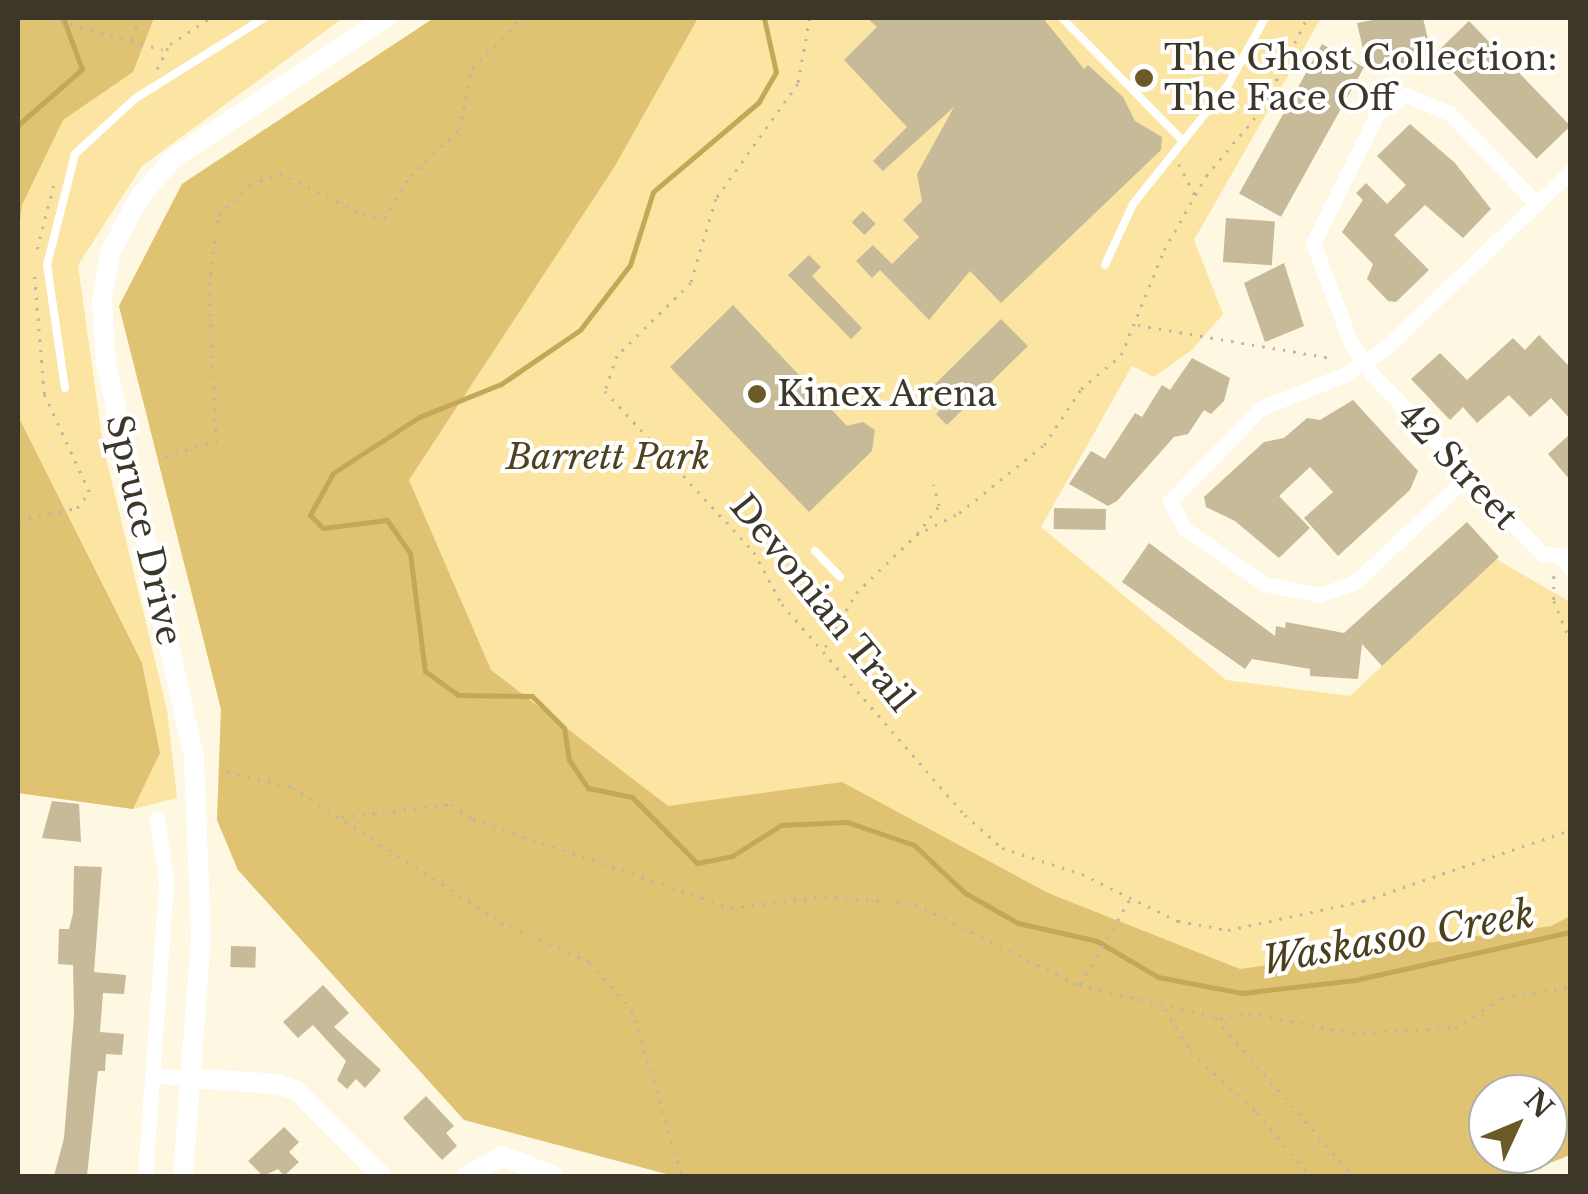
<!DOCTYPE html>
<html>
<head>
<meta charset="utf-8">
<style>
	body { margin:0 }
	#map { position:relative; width:1588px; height:1194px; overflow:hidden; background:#fef7e2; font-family:"Libre Baskerville",serif }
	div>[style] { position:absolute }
	.green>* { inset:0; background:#fce5a2 }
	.forest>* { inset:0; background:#dfc372 }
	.stream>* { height:5px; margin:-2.5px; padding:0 2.5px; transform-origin:2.5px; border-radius:2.5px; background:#c4a858 }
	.building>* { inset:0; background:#c7ba98; transform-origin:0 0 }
	.path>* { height:2.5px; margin-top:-1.25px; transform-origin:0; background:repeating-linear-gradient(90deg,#beb7a5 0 2.5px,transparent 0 10.5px) }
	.lane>* { height:8px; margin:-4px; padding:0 4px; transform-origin:4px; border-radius:4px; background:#fff }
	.street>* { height:15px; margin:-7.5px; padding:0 7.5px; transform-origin:7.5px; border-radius:7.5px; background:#fff }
	.secondary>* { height:20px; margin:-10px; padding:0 10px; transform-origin:10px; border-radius:10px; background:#fff }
	.dots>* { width:28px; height:28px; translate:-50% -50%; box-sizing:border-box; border:5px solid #fff; border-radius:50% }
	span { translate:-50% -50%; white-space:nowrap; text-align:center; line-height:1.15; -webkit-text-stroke:8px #fff; paint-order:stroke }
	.poi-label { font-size:35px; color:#3c3729 }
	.left { translate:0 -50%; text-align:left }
	.park-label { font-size:35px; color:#4e421f; font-style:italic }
	.street-label { font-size:35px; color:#3c3729 }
	.water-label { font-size:38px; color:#4b3f1c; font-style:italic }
	.frame { position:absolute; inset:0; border:20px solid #3c3729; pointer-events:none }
	.north { position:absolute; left:1468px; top:1074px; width:100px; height:100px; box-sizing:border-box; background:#fff; border:2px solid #b1afa9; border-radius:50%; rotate:46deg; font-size:28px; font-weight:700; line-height:40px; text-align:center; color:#3c3729 }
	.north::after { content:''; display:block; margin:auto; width:35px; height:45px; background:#6b5a27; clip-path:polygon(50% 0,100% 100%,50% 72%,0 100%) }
</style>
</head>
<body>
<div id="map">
	<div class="green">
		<div style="clip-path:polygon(18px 18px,343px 18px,142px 166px,78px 265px,103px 445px,167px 710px,177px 798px,133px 809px,18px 793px)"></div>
		<div style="clip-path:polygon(evenodd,434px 18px,1321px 18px,1194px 240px,1223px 314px,1192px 350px,1154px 377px,1132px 366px,1041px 527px,1226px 680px,1350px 696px,1496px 559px,1570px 602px,1570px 1155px,1518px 1176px,679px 1176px,238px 870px,217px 820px,221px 709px,119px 306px,182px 184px,434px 18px,1488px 1094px,1548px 1094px,1548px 1154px,1488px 1154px,1488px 1094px)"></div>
	</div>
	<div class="forest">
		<div style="clip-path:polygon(18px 18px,154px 18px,133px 72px,63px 120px,22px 205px,18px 237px)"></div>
		<div style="clip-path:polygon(evenodd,434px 18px,698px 18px,615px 166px,409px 480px,491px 670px,668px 806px,842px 782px,1048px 893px,1240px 969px,1551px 926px,1570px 916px,1570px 1155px,1518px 1176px,674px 1176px,464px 1120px,238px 870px,217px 820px,221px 709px,119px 306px,182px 184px,434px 18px,1488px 1094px,1548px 1094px,1548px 1154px,1488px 1154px,1488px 1094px)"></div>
		<div style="clip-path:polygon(18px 416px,142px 663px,160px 753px,133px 809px,18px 793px)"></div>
	</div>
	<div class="stream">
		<div style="left:764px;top:18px;width:55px;rotate:77.5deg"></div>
		<div style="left:776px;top:72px;width:34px;rotate:120deg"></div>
		<div style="left:759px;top:102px;width:139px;rotate:139.7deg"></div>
		<div style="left:653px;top:192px;width:77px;rotate:107.5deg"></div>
		<div style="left:630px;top:265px;width:82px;rotate:127.6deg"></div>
		<div style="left:580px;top:330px;width:96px;rotate:145.6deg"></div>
		<div style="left:501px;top:384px;width:88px;rotate:158.1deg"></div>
		<div style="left:419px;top:417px;width:103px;rotate:146.9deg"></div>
		<div style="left:333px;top:473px;width:48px;rotate:118.7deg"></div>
		<div style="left:310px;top:515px;width:18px;rotate:45deg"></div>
		<div style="left:323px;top:528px;width:64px;rotate:-7.1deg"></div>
		<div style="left:387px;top:520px;width:40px;rotate:55.1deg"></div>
		<div style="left:410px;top:553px;width:119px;rotate:82.8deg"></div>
		<div style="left:425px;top:671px;width:41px;rotate:36deg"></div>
		<div style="left:458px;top:695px;width:74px;rotate:0.8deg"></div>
		<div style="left:532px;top:696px;width:45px;rotate:45deg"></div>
		<div style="left:564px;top:728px;width:32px;rotate:81deg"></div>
		<div style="left:569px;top:760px;width:34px;rotate:56deg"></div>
		<div style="left:588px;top:788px;width:45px;rotate:11.6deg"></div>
		<div style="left:632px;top:797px;width:93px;rotate:45.4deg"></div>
		<div style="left:697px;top:863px;width:36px;rotate:-11deg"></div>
		<div style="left:732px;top:856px;width:58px;rotate:-32.3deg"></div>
		<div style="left:781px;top:825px;width:66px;rotate:-2.6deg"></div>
		<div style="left:847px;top:822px;width:71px;rotate:18.9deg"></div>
		<div style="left:914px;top:845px;width:70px;rotate:43.3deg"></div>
		<div style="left:965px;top:893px;width:61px;rotate:29.5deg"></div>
		<div style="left:1018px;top:923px;width:81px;rotate:12.8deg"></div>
		<div style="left:1097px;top:941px;width:71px;rotate:30.5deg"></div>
		<div style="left:1158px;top:977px;width:86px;rotate:10.8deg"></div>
		<div style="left:1242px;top:993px;width:114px;rotate:-6.6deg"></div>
		<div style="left:1355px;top:980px;width:220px;rotate:-12.6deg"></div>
		<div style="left:18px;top:125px;width:85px;rotate:-41.2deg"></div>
		<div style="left:82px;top:69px;width:54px;rotate:-110.4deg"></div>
	</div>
	<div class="building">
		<div style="clip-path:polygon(867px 18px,1043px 18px,1084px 69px,1088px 65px,1123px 97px,1135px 121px,1162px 137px,1161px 150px,1001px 303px,970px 271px,929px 320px,880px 270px,872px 278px,856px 261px,873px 245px,892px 264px,919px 237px,903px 220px,922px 201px,917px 174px,954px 107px,883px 171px,873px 161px,907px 127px,844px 60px,877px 27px)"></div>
		<div style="clip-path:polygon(1383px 18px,1423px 18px,1432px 57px,1368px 71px,1357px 23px)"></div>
		<div style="left:1469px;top:21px;width:146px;height:47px;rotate:46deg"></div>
		<div style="left:1322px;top:44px;width:48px;height:171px;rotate:29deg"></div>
		<div style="clip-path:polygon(1410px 124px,1455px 163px,1491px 209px,1463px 238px,1425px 205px,1394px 235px,1429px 270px,1396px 302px,1388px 301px,1367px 279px,1373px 264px,1342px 232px,1363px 200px,1356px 193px,1366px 183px,1387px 204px,1406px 185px,1377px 156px)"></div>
		<div style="left:863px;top:211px;width:18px;height:16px;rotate:45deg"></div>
		<div style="left:1226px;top:218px;width:49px;height:44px;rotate:4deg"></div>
		<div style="clip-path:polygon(809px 255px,821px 267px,812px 276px,862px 328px,851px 339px,788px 275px)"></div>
		<div style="clip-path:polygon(1284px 263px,1304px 326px,1265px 342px,1244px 283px)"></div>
		<div style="clip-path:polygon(733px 305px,847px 426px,863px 422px,875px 430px,872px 451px,809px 512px,670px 367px)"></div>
		<div style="clip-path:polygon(1001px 319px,1028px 346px,947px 425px,936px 414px,950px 400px,935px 384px)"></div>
		<div style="clip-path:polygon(1539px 335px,1570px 367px,1570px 419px,1551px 398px,1530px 417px,1509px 395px,1477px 423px,1463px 407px,1450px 420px,1411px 379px,1440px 353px,1467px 380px,1513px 338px,1525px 350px)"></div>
		<div style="clip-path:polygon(1192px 358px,1230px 378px,1224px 401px,1211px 414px,1204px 410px,1188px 434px,1174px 437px,1117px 501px,1108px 506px,1069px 484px,1091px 451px,1105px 459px,1135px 413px,1142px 417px,1162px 385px,1170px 390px)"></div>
		<div style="clip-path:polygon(1353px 400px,1418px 471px,1410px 490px,1338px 556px,1304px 518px,1333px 492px,1310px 467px,1279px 496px,1310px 528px,1279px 558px,1235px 521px,1206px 507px,1204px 497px,1264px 442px,1284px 438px,1307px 418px,1320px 420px)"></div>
		<div style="clip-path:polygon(1570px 434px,1570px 480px,1548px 454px)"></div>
		<div style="left:1054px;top:508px;width:52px;height:21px;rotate:1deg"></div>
		<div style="clip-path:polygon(1467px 522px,1499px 557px,1382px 666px,1362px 644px,1358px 679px,1310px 676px,1310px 669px,1252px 659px,1245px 669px,1122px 582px,1149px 543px,1275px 636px,1276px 626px,1285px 628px,1286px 622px,1344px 633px)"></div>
		<div style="clip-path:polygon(52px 801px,79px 804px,81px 842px,42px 838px)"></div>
		<div style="clip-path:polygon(74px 866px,102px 867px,94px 972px,126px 975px,124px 994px,103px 993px,100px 1032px,124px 1034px,122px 1055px,106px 1054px,105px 1071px,98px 1071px,87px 1176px,54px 1176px,64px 1138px,74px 1015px,73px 965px,58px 964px,59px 929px,69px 929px,73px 913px)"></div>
		<div style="left:231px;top:946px;width:25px;height:21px;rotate:2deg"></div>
		<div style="clip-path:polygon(323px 985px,349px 1013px,334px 1027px,381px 1070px,365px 1088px,356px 1079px,347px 1089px,337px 1080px,346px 1061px,313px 1025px,298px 1038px,283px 1022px)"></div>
		<div style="clip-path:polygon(426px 1096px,454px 1126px,446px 1133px,457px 1146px,442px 1160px,403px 1118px)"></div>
		<div style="clip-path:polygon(284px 1127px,299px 1142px,289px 1152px,299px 1162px,284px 1176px,278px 1169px,263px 1176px,248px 1161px)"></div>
	</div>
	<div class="path">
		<div style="left:50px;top:18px;width:117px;rotate:15.8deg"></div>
		<div style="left:810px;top:18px;width:67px;rotate:100.3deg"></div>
		<div style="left:798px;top:84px;width:141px;rotate:125.5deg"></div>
		<div style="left:716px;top:199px;width:88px;rotate:106.6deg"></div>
		<div style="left:691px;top:283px;width:104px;rotate:135.4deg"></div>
		<div style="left:617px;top:356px;width:37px;rotate:109deg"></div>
		<div style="left:605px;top:391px;width:219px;rotate:47.2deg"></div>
		<div style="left:754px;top:552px;width:59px;rotate:61.7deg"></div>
		<div style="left:782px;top:604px;width:279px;rotate:49.1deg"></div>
		<div style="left:965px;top:815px;width:50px;rotate:41.7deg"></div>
		<div style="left:1002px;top:848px;width:84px;rotate:18deg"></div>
		<div style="left:1082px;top:874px;width:107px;rotate:26.1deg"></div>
		<div style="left:1178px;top:921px;width:51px;rotate:10.2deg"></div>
		<div style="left:1228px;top:930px;width:138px;rotate:-12.1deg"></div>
		<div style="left:1363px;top:901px;width:219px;rotate:-18.9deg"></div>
		<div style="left:131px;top:39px;width:23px;rotate:-67deg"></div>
		<div style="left:157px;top:69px;width:28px;rotate:-63deg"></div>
		<div style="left:170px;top:44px;width:48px;rotate:-33deg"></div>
		<div style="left:1179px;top:164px;width:36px;rotate:63deg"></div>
		<div style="left:37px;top:249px;width:72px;rotate:-75.6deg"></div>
		<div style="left:1138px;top:325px;width:197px;rotate:9.7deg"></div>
		<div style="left:165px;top:456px;width:53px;rotate:-15.4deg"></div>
		<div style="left:216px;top:442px;width:157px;rotate:-92.6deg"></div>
		<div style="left:209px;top:285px;width:71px;rotate:-82.7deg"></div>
		<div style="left:218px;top:215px;width:44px;rotate:-43.2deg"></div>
		<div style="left:250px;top:185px;width:32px;rotate:-22deg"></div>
		<div style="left:280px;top:173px;width:92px;rotate:26.6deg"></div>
		<div style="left:362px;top:214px;width:22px;rotate:10deg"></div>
		<div style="left:384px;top:218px;width:49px;rotate:-58.2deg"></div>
		<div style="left:410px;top:176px;width:68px;rotate:-43.8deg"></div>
		<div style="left:459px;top:129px;width:61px;rotate:-77.8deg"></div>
		<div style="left:472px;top:69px;width:71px;rotate:-45.6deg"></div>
		<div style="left:18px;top:520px;width:60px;rotate:-11.5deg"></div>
		<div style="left:77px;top:508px;width:20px;rotate:-53deg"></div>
		<div style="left:89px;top:492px;width:108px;rotate:-114.7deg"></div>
		<div style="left:44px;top:394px;width:122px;rotate:-94.7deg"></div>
		<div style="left:917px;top:534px;width:36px;rotate:-52deg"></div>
		<div style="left:939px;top:506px;width:22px;rotate:-106deg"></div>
		<div style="left:1554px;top:576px;width:25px;rotate:90deg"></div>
		<div style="left:1554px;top:601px;width:42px;rotate:67.7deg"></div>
		<div style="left:825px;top:647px;width:62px;rotate:-60.1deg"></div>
		<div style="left:856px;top:593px;width:83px;rotate:-44deg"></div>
		<div style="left:916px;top:535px;width:48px;rotate:-27.1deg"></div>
		<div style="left:959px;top:513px;width:109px;rotate:-38.7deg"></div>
		<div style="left:1044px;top:445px;width:67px;rotate:-56.5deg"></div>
		<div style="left:1081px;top:389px;width:52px;rotate:-40.4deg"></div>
		<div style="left:1121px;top:355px;width:113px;rotate:-67.7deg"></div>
		<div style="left:1164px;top:250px;width:85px;rotate:-60.4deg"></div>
		<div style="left:1206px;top:176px;width:87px;rotate:-50.1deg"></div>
		<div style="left:1262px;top:109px;width:102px;rotate:-63.7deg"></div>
		<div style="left:227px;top:772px;width:67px;rotate:13deg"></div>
		<div style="left:292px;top:787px;width:249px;rotate:32.9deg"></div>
		<div style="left:501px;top:922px;width:98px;rotate:24.2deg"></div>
		<div style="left:590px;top:962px;width:64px;rotate:48.8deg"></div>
		<div style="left:632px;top:1010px;width:173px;rotate:73.2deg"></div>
		<div style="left:341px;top:817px;width:112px;rotate:-6.7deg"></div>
		<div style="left:452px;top:804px;width:26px;rotate:36deg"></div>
		<div style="left:473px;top:819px;width:273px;rotate:19deg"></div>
		<div style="left:731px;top:908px;width:94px;rotate:-7.4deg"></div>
		<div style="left:824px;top:896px;width:91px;rotate:5deg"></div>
		<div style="left:915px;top:904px;width:183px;rotate:26.3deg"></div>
		<div style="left:1079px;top:985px;width:145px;rotate:13.2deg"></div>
		<div style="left:1220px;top:1018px;width:29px;rotate:-10deg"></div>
		<div style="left:1249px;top:1013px;width:106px;rotate:10.9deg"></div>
		<div style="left:1353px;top:1033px;width:102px;rotate:-2.8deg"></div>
		<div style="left:1455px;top:1028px;width:56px;rotate:-32.6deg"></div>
		<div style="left:1502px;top:998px;width:69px;rotate:-9.2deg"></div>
		<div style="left:1080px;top:984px;width:101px;rotate:-59.6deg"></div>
		<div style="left:1165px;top:1009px;width:50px;rotate:58.8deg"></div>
		<div style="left:1191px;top:1052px;width:90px;rotate:42.7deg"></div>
		<div style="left:1257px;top:1113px;width:82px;rotate:49.9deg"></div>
		<div style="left:1216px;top:1018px;width:209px;rotate:49.1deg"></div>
	</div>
	<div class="lane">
		<div style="left:1062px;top:18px;width:173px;rotate:45.5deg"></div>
		<div style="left:1105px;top:265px;width:67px;rotate:-65.3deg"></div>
		<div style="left:1133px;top:204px;width:152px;rotate:-51.4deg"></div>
		<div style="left:1228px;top:85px;width:77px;rotate:-61.1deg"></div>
		<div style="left:65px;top:388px;width:124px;rotate:-98.3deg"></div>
		<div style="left:47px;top:265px;width:114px;rotate:-75.8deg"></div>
		<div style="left:75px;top:154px;width:83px;rotate:-42.6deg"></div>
		<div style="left:136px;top:98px;width:151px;rotate:-32deg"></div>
		<div style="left:815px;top:551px;width:36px;rotate:46deg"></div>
		<div style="left:1558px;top:560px;width:18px;rotate:47deg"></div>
	</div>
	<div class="street">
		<div style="left:1537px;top:204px;width:127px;rotate:-134deg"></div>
		<div style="left:1449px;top:113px;width:47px;rotate:-157.3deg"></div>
		<div style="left:1406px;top:95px;width:35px;rotate:147deg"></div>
		<div style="left:1377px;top:114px;width:144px;rotate:116.4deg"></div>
		<div style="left:1313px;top:243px;width:107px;rotate:69.2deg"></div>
		<div style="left:1351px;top:343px;width:37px;rotate:56deg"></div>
		<div style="left:1372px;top:374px;width:248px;rotate:46.6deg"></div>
		<div style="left:1542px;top:554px;width:28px;rotate:4deg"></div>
		<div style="left:1467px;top:477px;width:155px;rotate:136.8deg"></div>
		<div style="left:1354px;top:583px;width:36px;rotate:161deg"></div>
		<div style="left:1320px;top:595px;width:56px;rotate:-168.7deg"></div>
		<div style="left:1265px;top:584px;width:97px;rotate:-145.5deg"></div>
		<div style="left:1185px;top:529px;width:32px;rotate:-118deg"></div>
		<div style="left:1170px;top:501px;width:130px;rotate:-45.6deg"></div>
		<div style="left:1261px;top:408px;width:89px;rotate:-21.7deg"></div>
		<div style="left:1344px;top:375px;width:46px;rotate:-32.7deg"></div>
		<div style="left:1383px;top:350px;width:258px;rotate:-43.6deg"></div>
		<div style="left:156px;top:1076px;width:36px;rotate:3deg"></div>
		<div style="left:145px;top:1176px;width:296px;rotate:-85.9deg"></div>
		<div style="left:166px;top:881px;width:63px;rotate:-98.3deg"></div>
	</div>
	<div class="secondary">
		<div style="left:192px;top:1078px;width:85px;rotate:4deg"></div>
		<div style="left:277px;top:1084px;width:21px;rotate:19deg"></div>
		<div style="left:297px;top:1091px;width:120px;rotate:45.3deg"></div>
		<div style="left:183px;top:1176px;width:243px;rotate:-85.7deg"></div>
		<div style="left:201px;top:934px;width:177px;rotate:-92.3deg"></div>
		<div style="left:194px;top:757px;width:403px;rotate:-102.6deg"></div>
		<div style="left:106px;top:364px;width:62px;rotate:-93.7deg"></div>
		<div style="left:102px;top:302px;width:50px;rotate:-80.7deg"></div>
		<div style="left:110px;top:253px;width:64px;rotate:-62.2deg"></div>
		<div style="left:140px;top:196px;width:52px;rotate:-48.1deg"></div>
		<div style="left:175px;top:157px;width:253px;rotate:-33.4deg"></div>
		<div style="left:467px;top:1176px;width:40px;rotate:-29.7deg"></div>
		<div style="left:502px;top:1156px;width:56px;rotate:21deg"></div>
	</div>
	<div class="dots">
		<div style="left:1144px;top:78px;background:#6b5a27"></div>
		<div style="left:757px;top:394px;background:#6b5a27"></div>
	</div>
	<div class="poi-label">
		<span class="left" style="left:1164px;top:78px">The Ghost Collection:<br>The Face Off</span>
		<span class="left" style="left:777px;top:394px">Kinex Arena</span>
	</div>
	<div class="park-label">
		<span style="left:608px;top:457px">Barrett Park</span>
	</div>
	<div class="street-label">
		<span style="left:1458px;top:466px;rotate:47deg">42 Street</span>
		<span style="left:144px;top:530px;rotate:77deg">Spruce Drive</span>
		<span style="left:822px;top:603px;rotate:51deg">Devonian Trail</span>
	</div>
	<div class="water-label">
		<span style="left:1398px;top:937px;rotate:-10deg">Waskasoo Creek</span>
	</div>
	<div class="frame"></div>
	<div class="north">N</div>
</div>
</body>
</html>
